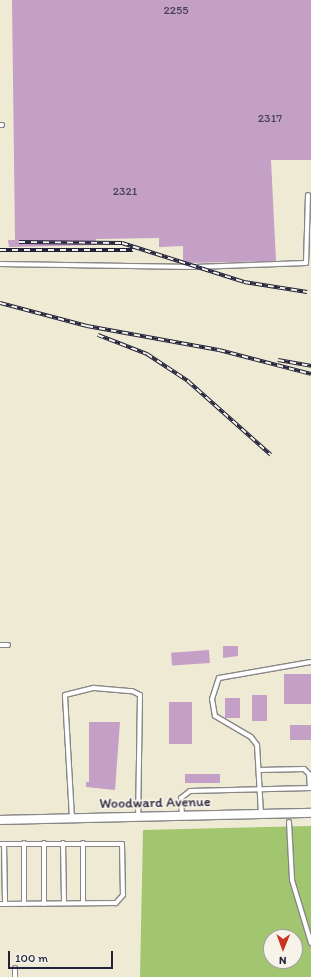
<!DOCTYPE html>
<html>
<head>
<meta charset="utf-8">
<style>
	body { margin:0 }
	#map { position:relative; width:311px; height:977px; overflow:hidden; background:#efead3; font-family:Itim,sans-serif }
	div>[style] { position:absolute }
	.green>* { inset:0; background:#a2c66f }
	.building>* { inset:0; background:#c49fc6; transform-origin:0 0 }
	.roads { filter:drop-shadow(1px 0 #888687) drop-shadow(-1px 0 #888687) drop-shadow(0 1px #888687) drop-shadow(0 -1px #888687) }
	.lane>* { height:4px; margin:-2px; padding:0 2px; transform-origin:2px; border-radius:2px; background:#fff }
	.street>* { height:8px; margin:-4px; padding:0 4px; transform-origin:4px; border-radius:4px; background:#fff }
	.rail>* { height:3.5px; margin-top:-1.75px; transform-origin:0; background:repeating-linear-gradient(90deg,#f7f3e8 0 6px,#22223b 0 12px); box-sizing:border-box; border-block:1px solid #22223b }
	span { translate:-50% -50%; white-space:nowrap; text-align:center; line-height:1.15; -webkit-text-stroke:3.5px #f7f3e8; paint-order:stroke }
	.number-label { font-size:12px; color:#4a415e }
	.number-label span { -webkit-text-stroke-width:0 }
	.street-label { font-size:14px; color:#22223b }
	.north { position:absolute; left:263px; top:929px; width:40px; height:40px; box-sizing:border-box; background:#f7f3e8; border:1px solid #a29fa3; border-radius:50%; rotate:181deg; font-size:11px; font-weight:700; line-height:16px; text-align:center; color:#22223b }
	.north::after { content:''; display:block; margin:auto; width:14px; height:18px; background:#c8321e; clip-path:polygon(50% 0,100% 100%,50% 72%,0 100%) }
	.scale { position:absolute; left:8px; top:951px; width:105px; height:18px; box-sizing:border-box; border:2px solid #22223b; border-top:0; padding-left:5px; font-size:12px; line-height:14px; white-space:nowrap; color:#22223b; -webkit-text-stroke:3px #f7f3e8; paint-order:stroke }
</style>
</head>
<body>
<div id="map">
	<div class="green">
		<div style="clip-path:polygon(evenodd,311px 826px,311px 977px,140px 977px,143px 830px,311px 826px,271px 937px,295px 937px,295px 961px,271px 961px,271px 937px)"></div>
	</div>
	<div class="building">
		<div style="clip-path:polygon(12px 0,311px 0,311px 160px,271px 160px,276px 261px,183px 263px,183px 246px,159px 247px,159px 238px,96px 239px,96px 245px,9px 247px,8px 240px,15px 240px)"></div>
		<div style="clip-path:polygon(223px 646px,238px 646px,238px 656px,223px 658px)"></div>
		<div style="left:209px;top:650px;width:13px;height:38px;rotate:86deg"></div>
		<div style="left:284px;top:674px;width:27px;height:30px"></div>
		<div style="left:252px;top:695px;width:15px;height:26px"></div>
		<div style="left:225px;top:698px;width:15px;height:20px"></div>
		<div style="left:169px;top:702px;width:23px;height:42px"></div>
		<div style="clip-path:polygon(89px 722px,120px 722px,115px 790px,86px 787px,86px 782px,89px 782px)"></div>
		<div style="left:290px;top:725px;width:21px;height:15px"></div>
		<div style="left:185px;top:774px;width:35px;height:9px"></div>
	</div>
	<div class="roads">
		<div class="lane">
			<div style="left:0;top:125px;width:2px"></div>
			<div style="left:0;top:264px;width:195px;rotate:0.9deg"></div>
			<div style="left:195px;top:267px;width:111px;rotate:-2.1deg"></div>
			<div style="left:306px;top:263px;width:68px;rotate:-88.3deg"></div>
			<div style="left:0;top:645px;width:8px"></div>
			<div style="left:260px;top:770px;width:44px;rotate:-1.3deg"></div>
			<div style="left:304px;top:769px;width:7px;rotate:45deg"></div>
			<div style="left:309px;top:774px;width:14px;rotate:86deg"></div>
			<div style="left:261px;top:814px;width:69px;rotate:-93.3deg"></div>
			<div style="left:257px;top:745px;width:10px;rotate:-127deg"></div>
			<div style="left:251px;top:737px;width:42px;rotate:-149.7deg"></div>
			<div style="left:215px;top:716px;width:17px;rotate:-100deg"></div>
			<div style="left:212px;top:699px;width:22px;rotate:-72deg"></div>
			<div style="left:219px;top:678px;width:93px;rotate:-9.9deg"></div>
			<div style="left:182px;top:816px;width:18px;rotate:-93deg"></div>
			<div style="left:181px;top:798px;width:11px;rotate:-38deg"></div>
			<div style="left:190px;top:791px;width:121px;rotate:-1.4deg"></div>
			<div style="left:72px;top:818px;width:123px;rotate:-93.3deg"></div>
			<div style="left:65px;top:695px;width:30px;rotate:-14deg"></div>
			<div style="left:94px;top:688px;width:38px;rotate:5deg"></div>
			<div style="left:132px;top:691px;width:9px;rotate:27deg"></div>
			<div style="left:140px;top:695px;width:122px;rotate:90.9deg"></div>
			<div style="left:289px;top:822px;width:58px;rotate:87deg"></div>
			<div style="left:292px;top:880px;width:66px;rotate:73.2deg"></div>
			<div style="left:63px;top:843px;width:60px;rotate:89deg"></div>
			<div style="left:0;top:844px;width:122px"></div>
			<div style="left:122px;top:844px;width:51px;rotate:88.9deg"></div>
			<div style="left:123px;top:895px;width:11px;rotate:131deg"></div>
			<div style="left:116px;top:903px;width:116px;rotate:179.5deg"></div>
			<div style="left:4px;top:844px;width:60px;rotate:89deg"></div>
			<div style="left:83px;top:903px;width:60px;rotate:-90deg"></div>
			<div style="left:24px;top:904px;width:61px;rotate:-90deg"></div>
			<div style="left:44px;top:904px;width:61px;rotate:-90deg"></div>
			<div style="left:15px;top:977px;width:9px;rotate:-90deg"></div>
		</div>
		<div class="street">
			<div style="left:0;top:820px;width:311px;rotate:-1.3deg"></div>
		</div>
	</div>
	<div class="rail">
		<div style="left:19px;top:242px;width:103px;rotate:0.6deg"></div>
		<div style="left:122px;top:243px;width:128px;rotate:17.7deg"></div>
		<div style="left:244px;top:282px;width:64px;rotate:9deg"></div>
		<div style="left:0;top:250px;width:133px"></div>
		<div style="left:0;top:303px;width:90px;rotate:14.8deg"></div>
		<div style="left:87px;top:326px;width:134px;rotate:10.3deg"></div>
		<div style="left:219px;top:350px;width:95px;rotate:14.6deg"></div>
		<div style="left:98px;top:335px;width:53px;rotate:21.2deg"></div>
		<div style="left:147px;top:354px;width:49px;rotate:33.4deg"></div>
		<div style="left:188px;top:381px;width:111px;rotate:41.7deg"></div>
		<div style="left:278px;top:360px;width:34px;rotate:10deg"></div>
	</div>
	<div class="number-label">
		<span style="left:176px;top:11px">2255</span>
		<span style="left:270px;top:119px">2317</span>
		<span style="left:125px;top:192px">2321</span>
	</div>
	<div class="street-label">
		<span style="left:155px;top:803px;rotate:-1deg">Woodward Avenue</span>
	</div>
	<div class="north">N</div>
	<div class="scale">100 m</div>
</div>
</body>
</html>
